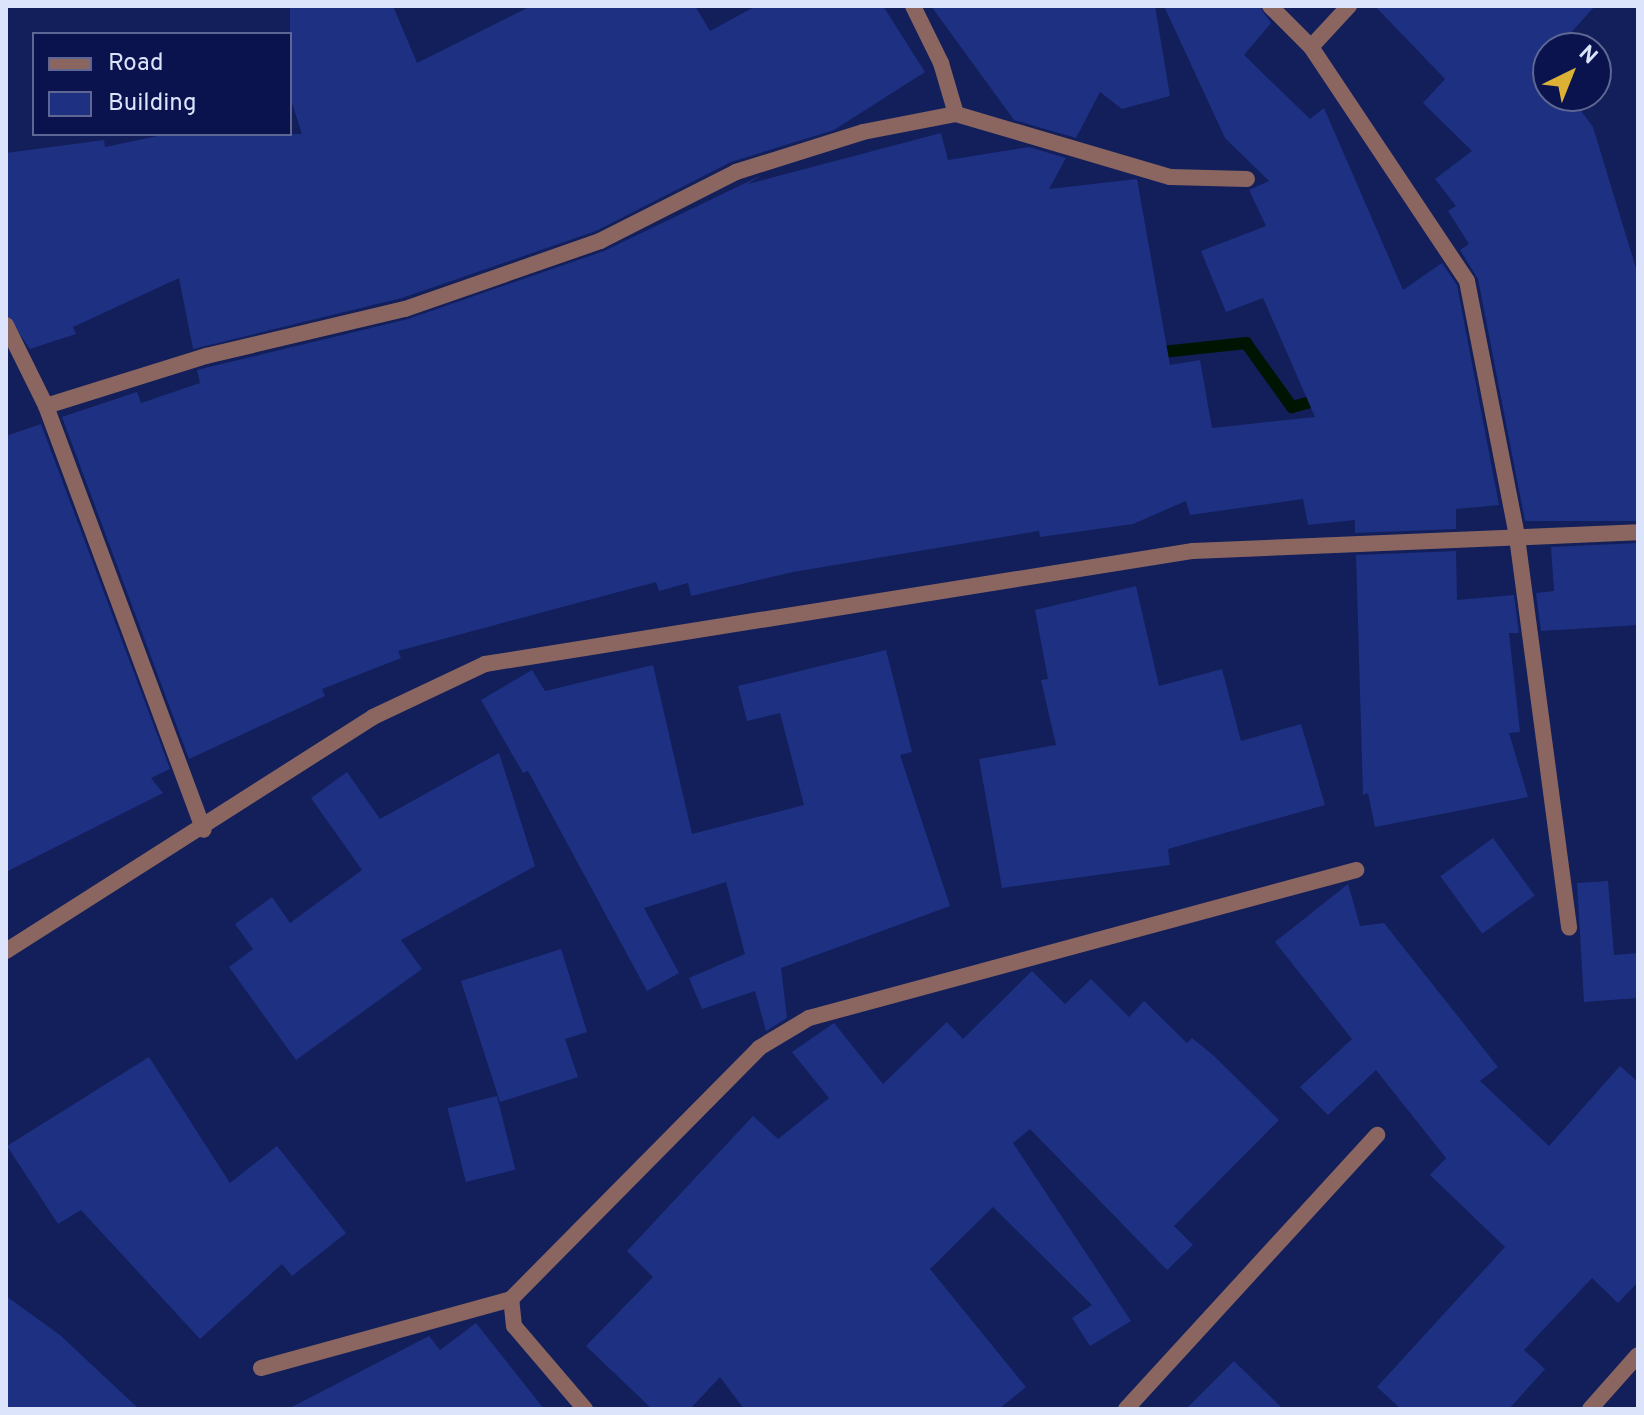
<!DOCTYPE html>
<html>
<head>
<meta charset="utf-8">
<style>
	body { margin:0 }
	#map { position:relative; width:1644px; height:1415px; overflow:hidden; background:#121f5a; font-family:Overpass,sans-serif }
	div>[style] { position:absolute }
	.stream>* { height:12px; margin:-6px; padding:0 6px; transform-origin:6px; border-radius:6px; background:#001402 }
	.building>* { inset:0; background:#1e3082; transform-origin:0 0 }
	.minor>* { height:16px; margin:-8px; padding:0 8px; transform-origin:8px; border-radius:8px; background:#8b6661 }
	span { translate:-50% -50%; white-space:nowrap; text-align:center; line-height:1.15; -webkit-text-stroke:8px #0a134e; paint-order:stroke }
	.frame { position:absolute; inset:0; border:8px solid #dbe4fa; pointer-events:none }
	.legend { position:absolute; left:32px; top:32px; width:260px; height:104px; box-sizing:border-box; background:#0a134e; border:2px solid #5e6793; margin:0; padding:10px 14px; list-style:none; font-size:24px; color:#dbe4fa }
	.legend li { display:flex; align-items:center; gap:16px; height:40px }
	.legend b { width:40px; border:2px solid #5e6793 }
	.north { position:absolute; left:1532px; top:32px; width:80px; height:80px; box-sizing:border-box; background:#0a134e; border:2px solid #5e6793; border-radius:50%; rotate:43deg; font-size:22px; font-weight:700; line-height:32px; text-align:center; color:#dbe4fa }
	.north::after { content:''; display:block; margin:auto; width:28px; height:36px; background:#ddb133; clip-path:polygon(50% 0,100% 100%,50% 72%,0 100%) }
</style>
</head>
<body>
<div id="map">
	<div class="stream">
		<div style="left:1153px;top:353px;width:94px;rotate:-6.1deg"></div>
		<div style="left:1246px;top:343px;width:79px;rotate:54.3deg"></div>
		<div style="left:1292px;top:407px;width:31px;rotate:-15deg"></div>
	</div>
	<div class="building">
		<div style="clip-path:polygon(290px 6px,393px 6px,417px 63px,531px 6px,695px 6px,710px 31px,756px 6px,883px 6px,925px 72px,834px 130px,731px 162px,596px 231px,402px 298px,193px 349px,179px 278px,73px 327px,76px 334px,30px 349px,6px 314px,6px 153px,104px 140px,105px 147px,167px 134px,302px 134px,290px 97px)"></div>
		<div style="clip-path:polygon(931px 6px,1155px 6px,1170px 96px,1122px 109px,1100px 92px,1076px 138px,1014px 120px)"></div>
		<div style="clip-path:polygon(1164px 6px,1259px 6px,1271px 23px,1244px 55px,1310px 119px,1324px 108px,1403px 290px,1442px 263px,1457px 285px,1499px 505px,1456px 509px,1456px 529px,1355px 533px,1355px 520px,1308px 525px,1303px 499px,1190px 515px,1186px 501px,1133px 524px,1040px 537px,1039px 531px,793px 572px,691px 596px,688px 583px,659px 591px,656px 582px,398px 651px,401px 658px,322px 689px,325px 696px,189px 759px,62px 417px,137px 392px,141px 403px,200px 383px,197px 370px,209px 367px,408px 319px,604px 251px,762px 175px,748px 184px,941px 133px,948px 160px,1029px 147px,1066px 158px,1049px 189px,1137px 179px,1170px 365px,1200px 360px,1212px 428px,1315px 417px,1263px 298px,1226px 312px,1201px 251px,1266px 226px,1249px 190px,1269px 181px,1225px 138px)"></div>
		<div style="clip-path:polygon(1375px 6px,1595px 6px,1557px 48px,1548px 48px,1544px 63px,1548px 96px,1570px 96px,1593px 127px,1638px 275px,1638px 521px,1525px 521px,1478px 279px,1460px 250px,1469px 244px,1448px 211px,1456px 206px,1435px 179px,1472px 151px,1423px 103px,1445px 79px)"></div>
		<div style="clip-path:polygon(41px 424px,170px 769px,151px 778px,163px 793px,6px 872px,6px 436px)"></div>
		<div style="clip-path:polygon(1638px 543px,1638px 625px,1541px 631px,1536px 593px,1554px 591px,1551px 547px)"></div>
		<div style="clip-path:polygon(1456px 551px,1457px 600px,1514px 595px,1519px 633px,1509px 633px,1520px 732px,1509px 733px,1528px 797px,1375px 827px,1368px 793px,1363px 795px,1356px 555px)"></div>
		<div style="clip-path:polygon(1136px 586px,1159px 686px,1222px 669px,1241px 741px,1301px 724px,1325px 805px,1168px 849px,1170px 865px,1002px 888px,979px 759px,1056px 745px,1041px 680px,1048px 679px,1035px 610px)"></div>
		<div style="clip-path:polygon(886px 650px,912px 752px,900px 755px,950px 906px,781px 968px,787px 1018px,766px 1031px,755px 991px,702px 1009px,689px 978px,745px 954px,726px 882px,644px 908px,679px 973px,647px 991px,528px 771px,523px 773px,481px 700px,532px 670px,545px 691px,653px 665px,692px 834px,804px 805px,780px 713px,747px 721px,738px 686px)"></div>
		<div style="clip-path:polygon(499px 753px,535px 866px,401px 940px,422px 969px,296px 1060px,229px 967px,253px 949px,235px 924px,272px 897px,290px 923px,362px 870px,311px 798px,347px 772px,380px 819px)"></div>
		<div style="left:1493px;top:838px;width:71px;height:65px;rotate:54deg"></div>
		<div style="clip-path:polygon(1608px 881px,1614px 955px,1638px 953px,1638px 998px,1584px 1002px,1577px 883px)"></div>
		<div style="clip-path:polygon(1348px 884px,1360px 926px,1384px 923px,1498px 1067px,1480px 1081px,1549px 1146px,1620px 1066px,1638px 1082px,1638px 1282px,1618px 1303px,1592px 1278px,1524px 1350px,1545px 1369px,1509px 1409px,1401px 1409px,1377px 1387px,1505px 1247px,1430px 1175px,1446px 1158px,1376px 1070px,1328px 1115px,1300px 1087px,1352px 1039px,1275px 942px)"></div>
		<div style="clip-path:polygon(561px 949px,587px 1032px,565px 1039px,578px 1077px,500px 1102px,461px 981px)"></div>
		<div style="clip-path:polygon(1032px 971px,1065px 1004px,1091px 979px,1129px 1017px,1144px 1001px,1187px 1043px,1192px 1038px,1214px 1056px,1279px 1120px,1174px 1226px,1193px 1245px,1167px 1270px,1030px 1129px,1013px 1143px,1131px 1321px,1090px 1346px,1072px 1318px,1092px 1305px,993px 1207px,930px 1269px,1026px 1387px,999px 1409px,744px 1409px,720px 1377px,690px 1409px,652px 1409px,586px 1346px,653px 1277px,627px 1251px,753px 1116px,778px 1139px,829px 1098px,792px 1052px,834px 1023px,883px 1084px,947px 1022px,963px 1039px)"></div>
		<div style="clip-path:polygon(149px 1057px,230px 1183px,277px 1146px,346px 1233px,292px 1276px,282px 1264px,200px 1339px,81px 1210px,58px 1224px,7px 1146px)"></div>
		<div style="left:497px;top:1096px;width:76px;height:51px;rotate:76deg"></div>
		<div style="clip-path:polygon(6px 1296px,60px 1335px,139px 1409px,6px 1409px)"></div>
		<div style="clip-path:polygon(476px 1323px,544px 1409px,288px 1409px,429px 1336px,440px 1350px)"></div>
		<div style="clip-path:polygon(1234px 1361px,1283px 1409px,1186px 1409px)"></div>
	</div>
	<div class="minor">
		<div style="left:913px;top:6px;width:64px;rotate:63.8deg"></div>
		<div style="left:941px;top:63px;width:53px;rotate:73.6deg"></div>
		<div style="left:1270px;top:6px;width:58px;rotate:45deg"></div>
		<div style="left:1311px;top:47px;width:281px;rotate:56.3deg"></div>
		<div style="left:1467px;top:281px;width:261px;rotate:78.9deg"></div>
		<div style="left:1517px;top:537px;width:394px;rotate:82.4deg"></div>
		<div style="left:1311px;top:47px;width:56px;rotate:-47.2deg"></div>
		<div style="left:6px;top:325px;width:90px;rotate:63.7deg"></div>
		<div style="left:46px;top:406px;width:452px;rotate:69.6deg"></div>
		<div style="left:46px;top:406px;width:168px;rotate:-17.4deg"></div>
		<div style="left:206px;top:356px;width:204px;rotate:-13.3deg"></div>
		<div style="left:405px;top:309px;width:207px;rotate:-19.2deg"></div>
		<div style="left:600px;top:241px;width:153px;rotate:-26.9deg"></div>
		<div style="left:736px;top:172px;width:133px;rotate:-17.5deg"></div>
		<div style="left:863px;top:132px;width:95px;rotate:-11deg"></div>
		<div style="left:956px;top:114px;width:223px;rotate:16.4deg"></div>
		<div style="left:1170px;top:177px;width:77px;rotate:1.5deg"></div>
		<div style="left:6px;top:951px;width:435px;rotate:-32.5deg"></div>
		<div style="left:373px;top:717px;width:124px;rotate:-25.3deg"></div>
		<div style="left:485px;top:664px;width:717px;rotate:-9.07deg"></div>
		<div style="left:1193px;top:551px;width:445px;rotate:-2.4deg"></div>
		<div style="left:261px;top:1368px;width:259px;rotate:-15.4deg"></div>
		<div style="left:585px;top:1409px;width:109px;rotate:-130.5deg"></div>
		<div style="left:514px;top:1326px;width:27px;rotate:-96deg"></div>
		<div style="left:511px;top:1299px;width:353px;rotate:-45.3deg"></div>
		<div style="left:759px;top:1048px;width:58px;rotate:-31deg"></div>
		<div style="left:809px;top:1018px;width:567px;rotate:-15.14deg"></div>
		<div style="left:1126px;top:1409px;width:372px;rotate:-47.5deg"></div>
		<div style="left:1590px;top:1409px;width:72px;rotate:-48.4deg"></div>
	</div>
	<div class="frame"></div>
	<ul class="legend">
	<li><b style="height:10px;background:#8b6661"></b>Road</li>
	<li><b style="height:22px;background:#1e3082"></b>Building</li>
	</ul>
	<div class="north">N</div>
</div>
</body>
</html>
